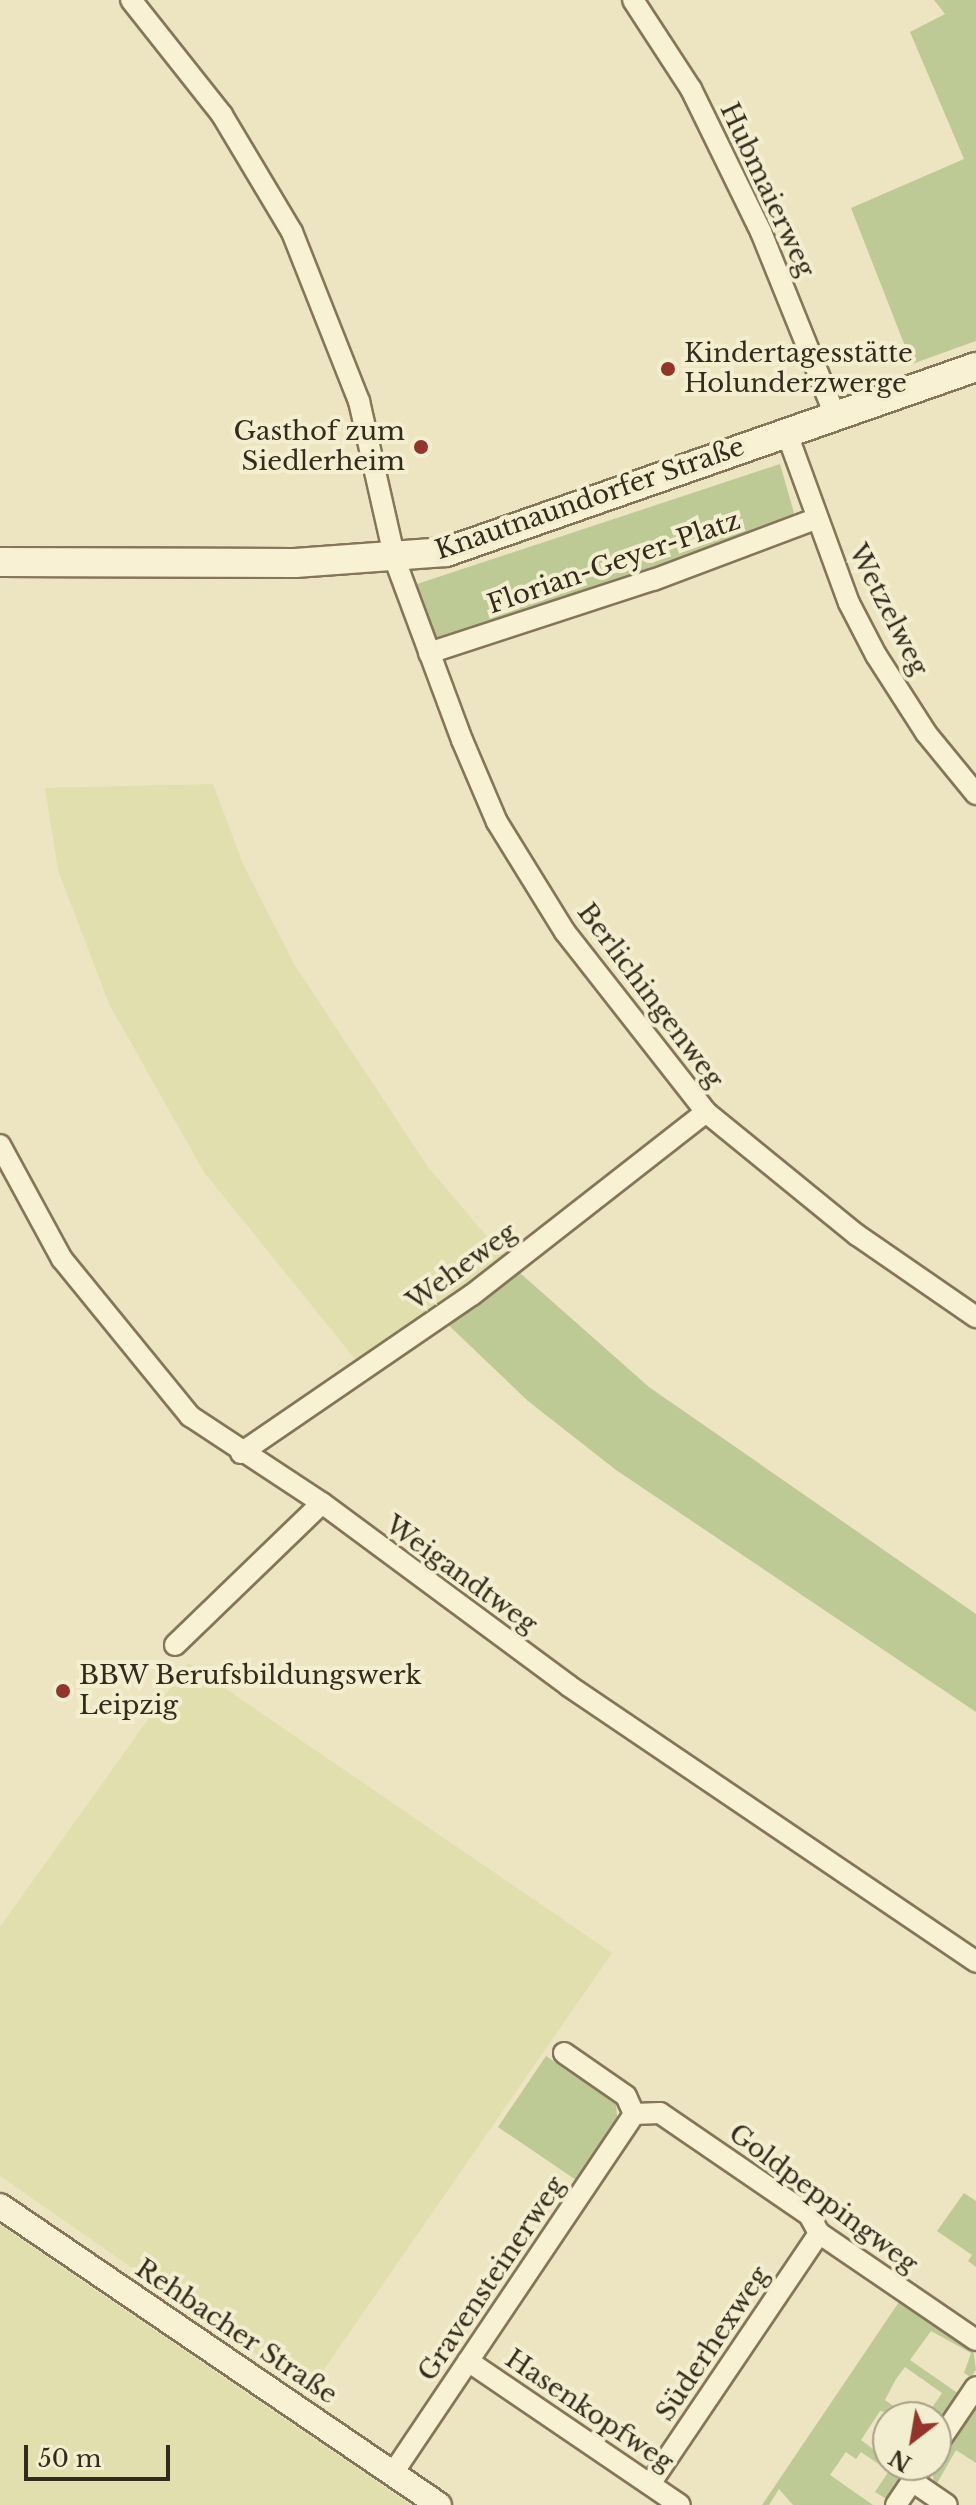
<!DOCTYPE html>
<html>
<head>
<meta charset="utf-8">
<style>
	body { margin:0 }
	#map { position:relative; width:976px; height:2505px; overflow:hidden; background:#ede4c1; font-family:"Libre Baskerville",serif }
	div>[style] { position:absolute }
	.farmland>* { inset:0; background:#e2dfae }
	.green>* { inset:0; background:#beca95 }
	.roads { filter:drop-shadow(2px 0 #857559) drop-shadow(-2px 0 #857559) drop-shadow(0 2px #857559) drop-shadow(0 -2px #857559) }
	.minor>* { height:20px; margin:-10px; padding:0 10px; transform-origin:10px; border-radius:10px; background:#f8f1d3 }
	.tertiary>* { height:24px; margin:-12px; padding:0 12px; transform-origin:12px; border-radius:12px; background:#f8f1d3 }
	.secondary>* { height:28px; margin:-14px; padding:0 14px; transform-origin:14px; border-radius:14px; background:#f8f1d3 }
	.dots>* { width:22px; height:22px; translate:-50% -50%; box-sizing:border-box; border:4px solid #f4eed0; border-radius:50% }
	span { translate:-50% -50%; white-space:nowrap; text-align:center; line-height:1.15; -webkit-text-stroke:8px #f4eed0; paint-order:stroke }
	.street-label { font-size:26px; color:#352b1d }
	.poi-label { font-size:26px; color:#352b1d }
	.left { translate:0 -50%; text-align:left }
	.right { translate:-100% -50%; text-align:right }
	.north { position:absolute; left:872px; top:2401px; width:80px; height:80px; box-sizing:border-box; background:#f4eed0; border:2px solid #a8a088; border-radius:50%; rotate:211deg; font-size:22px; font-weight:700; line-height:32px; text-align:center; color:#352b1d }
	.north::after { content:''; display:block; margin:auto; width:28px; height:36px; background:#93352a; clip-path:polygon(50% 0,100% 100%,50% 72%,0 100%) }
	.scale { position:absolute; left:24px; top:2445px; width:146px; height:36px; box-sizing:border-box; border:4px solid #352b1d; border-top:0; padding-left:10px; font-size:24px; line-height:28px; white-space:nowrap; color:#352b1d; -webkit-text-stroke:6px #f4eed0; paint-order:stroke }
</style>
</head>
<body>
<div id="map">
	<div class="farmland">
		<div style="clip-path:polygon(213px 784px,243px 864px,294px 964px,428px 1167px,511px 1265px,363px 1369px,204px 1172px,109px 1004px,58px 870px,45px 788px)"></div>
		<div style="clip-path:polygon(188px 1663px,612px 1953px,309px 2391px,0 2176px,0 1927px)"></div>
		<div style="clip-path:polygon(0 2225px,411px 2505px,0 2505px)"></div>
	</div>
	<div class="green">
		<div style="clip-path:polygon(934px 0,976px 0,976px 341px,912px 364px,851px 208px,964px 159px,910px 32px,945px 14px)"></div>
		<div style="clip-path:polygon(780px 464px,794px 513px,784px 524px,442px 643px,433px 641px,414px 585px)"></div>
		<div style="clip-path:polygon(511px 1265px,649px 1387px,976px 1614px,976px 1712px,616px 1470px,528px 1401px,440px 1317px)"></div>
		<div style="clip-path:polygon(546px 2056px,616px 2104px,618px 2126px,579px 2182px,498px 2127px)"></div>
		<div style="clip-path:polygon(964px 2193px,976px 2201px,976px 2267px,968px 2261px,972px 2255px,937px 2231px)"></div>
		<div style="clip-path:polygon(901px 2299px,973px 2348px,976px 2370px,971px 2377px,964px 2373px,971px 2353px,931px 2331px,910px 2360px,959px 2394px,939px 2424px,927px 2415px,942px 2393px,905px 2367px,896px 2379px,885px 2400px,909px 2417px,880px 2411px,861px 2440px,888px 2460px,888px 2465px,907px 2472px,888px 2500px,875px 2492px,889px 2471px,861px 2452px,856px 2459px,846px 2452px,830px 2475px,873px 2505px,793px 2505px,779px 2489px,769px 2505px,762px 2505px)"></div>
		<div style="clip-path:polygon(976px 2405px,976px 2463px,956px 2450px,935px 2487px,931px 2468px)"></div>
	</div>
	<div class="roads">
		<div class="minor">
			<div style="left:131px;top:0;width:147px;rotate:51.6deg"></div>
			<div style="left:222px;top:115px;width:136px;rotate:59.1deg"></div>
			<div style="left:292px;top:232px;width:182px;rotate:68.4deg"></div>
			<div style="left:359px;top:401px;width:163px;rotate:77.2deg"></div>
			<div style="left:395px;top:560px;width:192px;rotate:69.6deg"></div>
			<div style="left:462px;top:740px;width:89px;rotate:66.9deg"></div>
			<div style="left:497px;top:822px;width:129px;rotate:58.3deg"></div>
			<div style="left:565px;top:932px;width:229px;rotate:51.9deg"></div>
			<div style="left:706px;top:1112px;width:195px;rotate:39.2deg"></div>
			<div style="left:857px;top:1235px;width:145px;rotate:34.6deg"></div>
			<div style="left:633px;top:0;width:106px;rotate:56.9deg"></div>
			<div style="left:691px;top:89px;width:159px;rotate:63.9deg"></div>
			<div style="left:761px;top:232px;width:195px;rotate:68deg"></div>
			<div style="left:786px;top:431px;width:183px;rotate:69.9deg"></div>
			<div style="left:849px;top:603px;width:59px;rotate:62.6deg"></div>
			<div style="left:876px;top:655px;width:93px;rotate:57.3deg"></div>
			<div style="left:926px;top:733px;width:79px;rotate:50.7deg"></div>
			<div style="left:429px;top:653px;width:236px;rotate:-18.1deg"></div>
			<div style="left:653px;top:580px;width:173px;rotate:-20.6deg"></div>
			<div style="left:0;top:1145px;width:130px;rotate:61.5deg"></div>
			<div style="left:62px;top:1259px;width:203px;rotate:50.8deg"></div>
			<div style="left:190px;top:1416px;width:158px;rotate:33.4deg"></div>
			<div style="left:322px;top:1503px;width:307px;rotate:36.5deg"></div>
			<div style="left:569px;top:1686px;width:492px;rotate:34.1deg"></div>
			<div style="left:241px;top:1453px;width:280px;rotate:-34.4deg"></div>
			<div style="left:472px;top:1295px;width:297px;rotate:-38deg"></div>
			<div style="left:175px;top:1645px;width:204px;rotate:-44deg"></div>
			<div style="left:564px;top:2053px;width:75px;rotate:34.7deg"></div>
			<div style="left:626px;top:2096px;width:20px;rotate:66deg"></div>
			<div style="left:634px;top:2114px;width:26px;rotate:-2deg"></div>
			<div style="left:660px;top:2113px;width:181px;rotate:34.4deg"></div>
			<div style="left:809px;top:2215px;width:21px;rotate:61deg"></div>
			<div style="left:819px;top:2233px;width:190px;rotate:34.3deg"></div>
			<div style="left:468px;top:2361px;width:256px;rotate:34.2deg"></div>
			<div style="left:936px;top:2446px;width:71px;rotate:-55.9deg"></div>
			<div style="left:393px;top:2473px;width:432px;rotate:-56.1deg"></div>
			<div style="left:912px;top:2481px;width:42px;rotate:34.4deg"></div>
			<div style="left:650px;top:2484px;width:303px;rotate:-56deg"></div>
			<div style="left:896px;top:2505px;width:48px;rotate:-56deg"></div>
		</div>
		<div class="tertiary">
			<div style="left:0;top:2206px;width:531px;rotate:34.26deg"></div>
		</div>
		<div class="secondary">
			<div style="left:0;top:562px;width:295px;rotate:0.2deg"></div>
			<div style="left:295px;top:563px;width:151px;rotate:-4.2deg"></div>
			<div style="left:446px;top:552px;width:561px;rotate:-19.24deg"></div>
		</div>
	</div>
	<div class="dots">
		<div style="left:668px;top:369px;background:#93352a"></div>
		<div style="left:421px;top:447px;background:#93352a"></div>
		<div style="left:63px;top:1691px;background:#93352a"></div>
	</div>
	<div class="street-label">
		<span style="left:767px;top:190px;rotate:65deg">Hubmaierweg</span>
		<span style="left:590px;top:499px;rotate:-19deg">Knautnaundorfer Straße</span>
		<span style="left:614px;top:563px;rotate:-19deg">Florian-Geyer-Platz</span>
		<span style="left:888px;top:610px;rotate:63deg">Wetzelweg</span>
		<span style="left:650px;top:996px;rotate:53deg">Berlichingenweg</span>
		<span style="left:462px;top:1267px;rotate:-36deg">Weheweg</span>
		<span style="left:461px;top:1575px;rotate:36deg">Weigandtweg</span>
		<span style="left:823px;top:2199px;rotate:37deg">Goldpeppingweg</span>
		<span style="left:492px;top:2279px;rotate:-56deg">Gravensteinerweg</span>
		<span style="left:236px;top:2332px;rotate:34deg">Rehbacher Straße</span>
		<span style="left:713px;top:2344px;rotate:-56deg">Süderhexweg</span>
		<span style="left:589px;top:2411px;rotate:34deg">Hasenkopfweg</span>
	</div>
	<div class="poi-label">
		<span class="left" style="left:684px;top:369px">Kindertagesstätte<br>Holunderzwerge</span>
		<span class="right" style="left:405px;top:447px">Gasthof zum<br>Siedlerheim</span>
		<span class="left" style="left:79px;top:1691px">BBW Berufsbildungswerk<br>Leipzig</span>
	</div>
	<div class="north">N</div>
	<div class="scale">50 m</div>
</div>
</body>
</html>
